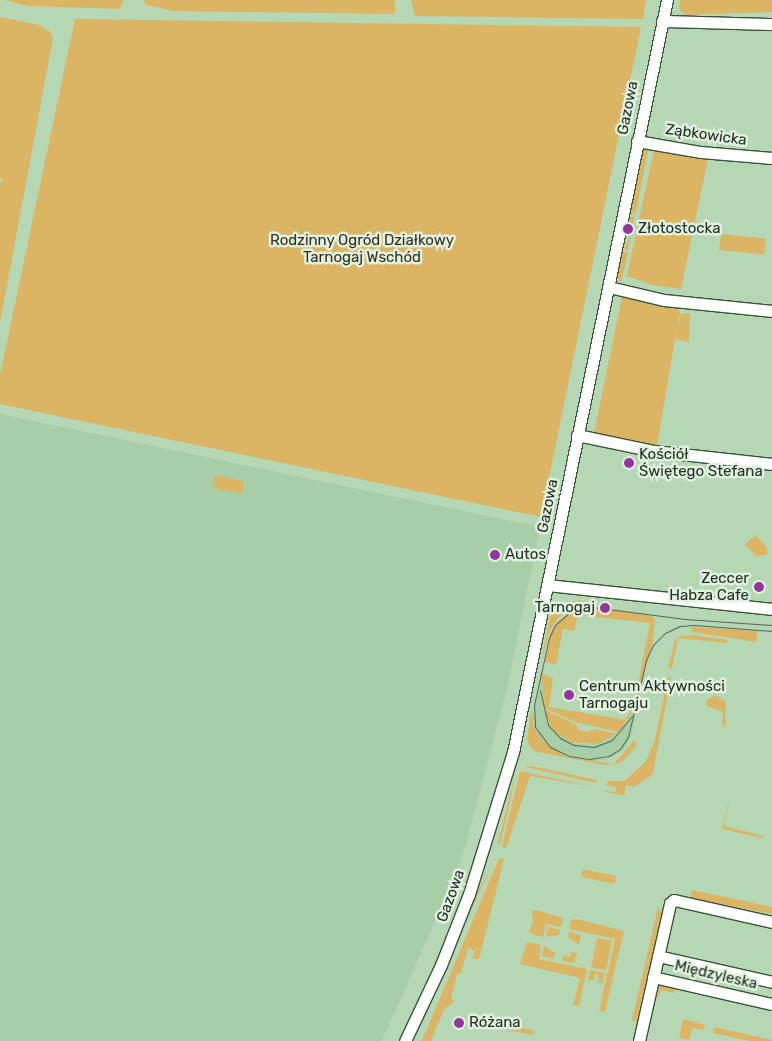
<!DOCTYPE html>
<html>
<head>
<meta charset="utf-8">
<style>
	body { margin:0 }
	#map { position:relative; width:772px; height:1041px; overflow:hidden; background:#b5d7b4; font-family:Rubik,sans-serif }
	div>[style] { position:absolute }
	.built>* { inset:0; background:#a7cea6 }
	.green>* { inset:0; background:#dbb564; transform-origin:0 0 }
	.roads { filter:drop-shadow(1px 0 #365436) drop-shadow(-1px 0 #365436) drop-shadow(0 1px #365436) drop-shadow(0 -1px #365436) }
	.minor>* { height:11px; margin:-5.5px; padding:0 5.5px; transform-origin:5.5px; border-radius:5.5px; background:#fff }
	.tram>* { height:1px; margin:-0.5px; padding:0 0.5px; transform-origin:0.5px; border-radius:0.5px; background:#526652 }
	.dots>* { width:14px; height:14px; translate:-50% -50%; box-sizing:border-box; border:2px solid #e1f2e0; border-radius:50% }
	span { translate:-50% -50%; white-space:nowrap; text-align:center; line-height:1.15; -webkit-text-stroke:5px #e1f2e0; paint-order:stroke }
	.street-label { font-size:15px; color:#222f22 }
	.poi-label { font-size:15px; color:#222f22 }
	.left { translate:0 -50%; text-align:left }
	.right { translate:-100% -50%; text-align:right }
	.park-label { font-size:15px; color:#382e1a }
</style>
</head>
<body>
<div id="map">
	<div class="built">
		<div style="clip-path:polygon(0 414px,540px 527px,507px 689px,465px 847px,451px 885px,382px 1041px,0 1041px)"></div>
		<div style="clip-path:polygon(541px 673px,548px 724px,570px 742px,589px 745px,613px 737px,638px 707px,632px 734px,624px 749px,608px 759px,590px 762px,561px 754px,541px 740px,532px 721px)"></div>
	</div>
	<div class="green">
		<div style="clip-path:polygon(5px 0,123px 0,120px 9px,28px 6px)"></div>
		<div style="clip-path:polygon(143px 0,395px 0,395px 13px,390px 14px,173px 11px,147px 5px)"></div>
		<div style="clip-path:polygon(411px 0,646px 0,643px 19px,415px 16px)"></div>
		<div style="clip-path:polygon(680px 0,772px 0,772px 12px,685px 15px,679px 9px)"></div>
		<div style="clip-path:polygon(0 17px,39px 25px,50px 32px,53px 38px,0 323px,0 182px,4px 182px,0 178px)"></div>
		<div style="clip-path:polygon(75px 19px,641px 27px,541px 517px,0 404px,0 375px)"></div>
		<div style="clip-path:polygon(649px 146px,636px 212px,627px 217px,642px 150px)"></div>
		<div style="clip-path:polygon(654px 150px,708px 159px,681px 289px,652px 285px,627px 276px)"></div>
		<div style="clip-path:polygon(635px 215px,628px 251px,624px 248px,630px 235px,627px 235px,630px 218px)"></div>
		<div style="left:721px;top:234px;width:45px;height:16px;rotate:6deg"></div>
		<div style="clip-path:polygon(621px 250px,628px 253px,621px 283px,616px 273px)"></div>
		<div style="clip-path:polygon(622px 297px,677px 308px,680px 312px,676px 336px,681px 314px,690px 313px,689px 342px,675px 339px,657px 446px,594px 433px)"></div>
		<div style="left:215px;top:475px;width:30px;height:13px;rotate:12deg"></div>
		<div style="clip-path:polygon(756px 535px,767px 548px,767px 555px,756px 556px,745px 544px)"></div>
		<div style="clip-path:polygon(579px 600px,595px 605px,573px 609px,559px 617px,550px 630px,541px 662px,550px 616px,566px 603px)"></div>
		<div style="clip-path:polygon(594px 607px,652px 616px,655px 620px,652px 645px,635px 708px,619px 732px,575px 722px,544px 708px,542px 673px,553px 679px,549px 707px,625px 720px,634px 705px,650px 623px,578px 615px,574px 631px,563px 629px,556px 665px,545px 662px,551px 632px,559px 621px,578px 609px)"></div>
		<div style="clip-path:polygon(692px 627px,757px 631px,757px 642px,692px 632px)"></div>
		<div style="clip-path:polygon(692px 635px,728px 640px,727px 643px,678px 638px,672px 669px,668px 668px,675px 639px,681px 636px)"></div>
		<div style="clip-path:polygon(668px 677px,671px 677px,653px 774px,634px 787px,626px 785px,624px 796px,599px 790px,615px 792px,616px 787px,605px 785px,608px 781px,625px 781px,646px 761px,655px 740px)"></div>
		<div style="clip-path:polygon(715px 695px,726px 702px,725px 727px,722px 726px,723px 712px,707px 706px,706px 701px)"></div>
		<div style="clip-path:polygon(532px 707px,533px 725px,541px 740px,568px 757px,614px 764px,634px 740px,637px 745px,623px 761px,617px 764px,604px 765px,538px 752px,532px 750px,527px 739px)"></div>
		<div style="clip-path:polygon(544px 710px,576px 724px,578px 729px,587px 732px,595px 729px,617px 734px,596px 744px,570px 742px,552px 729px)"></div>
		<div style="clip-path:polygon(532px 766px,597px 780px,596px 783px,525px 767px)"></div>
		<div style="clip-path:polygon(516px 771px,508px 813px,499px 846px,498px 842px)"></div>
		<div style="clip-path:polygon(520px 771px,595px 787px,530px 776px,506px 849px,502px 846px)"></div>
		<div style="clip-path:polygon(730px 796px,724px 826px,763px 836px,762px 838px,722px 829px)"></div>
		<div style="clip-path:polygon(499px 858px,504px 859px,479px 959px,472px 958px,475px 951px,468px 948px,461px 973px,457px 974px,451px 999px,455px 1001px,444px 1009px,431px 1041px,422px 1041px)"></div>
		<div style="clip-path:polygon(495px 859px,472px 908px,468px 920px,473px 901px)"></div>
		<div style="left:583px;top:869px;width:34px;height:8px;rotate:12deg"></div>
		<div style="clip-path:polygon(692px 890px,772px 907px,772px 914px,690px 898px)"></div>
		<div style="clip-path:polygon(658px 907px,662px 913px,632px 1041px,636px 1022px,632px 1020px)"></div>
		<div style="clip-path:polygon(536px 910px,563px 918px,561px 927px,546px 924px,543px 937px,529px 933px,533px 920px,532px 911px)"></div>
		<div style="clip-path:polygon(577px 919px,624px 931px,605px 1012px,599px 1011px,615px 939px,569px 929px,571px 920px)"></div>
		<div style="clip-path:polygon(548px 927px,560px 930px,559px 935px,546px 937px)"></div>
		<div style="clip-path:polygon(569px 932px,581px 935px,579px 945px,568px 937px)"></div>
		<div style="left:597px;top:938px;width:15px;height:30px;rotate:11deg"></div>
		<div style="clip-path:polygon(527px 942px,541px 945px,539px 959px,587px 969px,579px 1006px,573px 1005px,580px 978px,520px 964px)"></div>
		<div style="clip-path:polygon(544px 946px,555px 953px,554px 959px,542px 956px)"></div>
		<div style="clip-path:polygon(571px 952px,577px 953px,574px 963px,562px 961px,563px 955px,570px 957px)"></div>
		<div style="clip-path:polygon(590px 970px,605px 973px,603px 983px,598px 982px,599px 975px,595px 974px,593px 981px,588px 980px)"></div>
		<div style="clip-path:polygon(659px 986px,676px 988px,674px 993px,661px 990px,656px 1003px)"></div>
		<div style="clip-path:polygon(683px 1019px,705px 1025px,703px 1030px,692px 1028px,689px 1040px,679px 1038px)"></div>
		<div style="clip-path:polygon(498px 1024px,534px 1030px,534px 1032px,532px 1035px,500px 1028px)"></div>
		<div style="clip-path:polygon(714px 1027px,772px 1040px,772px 1041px,750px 1041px,713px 1033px)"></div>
	</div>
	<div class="roads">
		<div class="minor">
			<div style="left:662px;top:21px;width:110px;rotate:1.6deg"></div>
			<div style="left:637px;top:141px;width:65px;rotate:9.8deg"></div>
			<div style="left:701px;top:152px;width:71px;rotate:4.8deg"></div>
			<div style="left:609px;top:287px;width:57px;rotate:13.3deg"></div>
			<div style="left:664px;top:300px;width:109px;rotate:5.8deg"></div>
			<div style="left:577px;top:435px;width:79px;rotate:11.7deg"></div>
			<div style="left:654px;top:451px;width:119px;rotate:6.3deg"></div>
			<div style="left:548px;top:585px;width:225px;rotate:6.1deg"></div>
			<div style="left:658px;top:956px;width:117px;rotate:12.8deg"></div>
			<div style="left:653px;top:977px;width:122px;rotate:12.8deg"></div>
			<div style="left:405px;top:1041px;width:84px;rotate:-64.7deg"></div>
			<div style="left:441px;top:965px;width:76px;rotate:-68.5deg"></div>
			<div style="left:469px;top:894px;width:149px;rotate:-72.8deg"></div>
			<div style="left:513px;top:752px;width:768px;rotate:-78.43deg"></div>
			<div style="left:639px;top:1041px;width:141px;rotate:-77.3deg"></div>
			<div style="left:670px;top:903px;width:5px;rotate:-37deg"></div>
			<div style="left:674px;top:900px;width:100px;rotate:12.7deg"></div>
		</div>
	</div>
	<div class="tram">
		<div style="left:772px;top:625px;width:87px;rotate:-176.1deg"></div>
		<div style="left:685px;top:619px;width:93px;rotate:-172.6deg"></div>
		<div style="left:593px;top:607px;width:22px;rotate:170deg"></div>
		<div style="left:571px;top:611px;width:21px;rotate:139deg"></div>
		<div style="left:555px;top:625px;width:14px;rotate:115deg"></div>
		<div style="left:549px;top:638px;width:69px;rotate:102.6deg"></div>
		<div style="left:534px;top:705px;width:22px;rotate:87deg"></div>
		<div style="left:535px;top:727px;width:25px;rotate:53deg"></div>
		<div style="left:550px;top:747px;width:21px;rotate:25deg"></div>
		<div style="left:569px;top:756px;width:20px;rotate:9deg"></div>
		<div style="left:589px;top:759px;width:20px;rotate:-9deg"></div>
		<div style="left:609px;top:756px;width:13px;rotate:-32deg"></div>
		<div style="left:620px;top:749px;width:14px;rotate:-56deg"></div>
		<div style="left:628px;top:737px;width:79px;rotate:-76.8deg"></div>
		<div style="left:646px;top:660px;width:17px;rotate:-65deg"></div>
		<div style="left:653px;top:645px;width:17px;rotate:-45deg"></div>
		<div style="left:665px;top:633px;width:17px;rotate:-25deg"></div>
		<div style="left:680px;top:626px;width:14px;rotate:-4deg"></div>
		<div style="left:694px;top:625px;width:78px;rotate:4.4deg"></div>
		<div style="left:540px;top:690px;width:36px;rotate:77deg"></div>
		<div style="left:548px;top:725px;width:18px;rotate:47deg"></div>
		<div style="left:560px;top:738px;width:16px;rotate:27deg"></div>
		<div style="left:574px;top:745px;width:20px;rotate:6deg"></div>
		<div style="left:594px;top:747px;width:19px;rotate:-21deg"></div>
		<div style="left:612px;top:740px;width:31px;rotate:-50deg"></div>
	</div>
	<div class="dots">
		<div style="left:628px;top:229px;background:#94349c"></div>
		<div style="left:629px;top:463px;background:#94349c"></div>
		<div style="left:495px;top:555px;background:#94349c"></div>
		<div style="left:759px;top:587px;background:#94349c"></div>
		<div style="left:605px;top:608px;background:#94349c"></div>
		<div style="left:569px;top:695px;background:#94349c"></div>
		<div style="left:459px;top:1023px;background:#94349c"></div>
	</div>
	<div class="street-label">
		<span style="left:628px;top:108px;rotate:-79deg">Gazowa</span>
		<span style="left:706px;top:135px;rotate:8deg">Ząbkowicka</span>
		<span style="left:548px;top:506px;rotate:-79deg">Gazowa</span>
		<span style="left:451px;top:896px;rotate:-70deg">Gazowa</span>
		<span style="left:716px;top:975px;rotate:13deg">Międzyleska</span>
	</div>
	<div class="poi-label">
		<span class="left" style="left:638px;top:229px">Złotostocka</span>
		<span class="left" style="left:639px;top:463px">Kościół<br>Świętego Stefana</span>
		<span class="left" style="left:505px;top:555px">Autos</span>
		<span class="right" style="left:749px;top:587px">Zeccer<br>Habza Cafe</span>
		<span class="right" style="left:595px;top:608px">Tarnogaj</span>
		<span class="left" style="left:579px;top:695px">Centrum Aktywności<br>Tarnogaju</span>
		<span class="left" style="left:469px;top:1023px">Różana</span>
	</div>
	<div class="park-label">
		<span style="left:362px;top:249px">Rodzinny Ogród Działkowy<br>Tarnogaj Wschód</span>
	</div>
</div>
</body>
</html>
